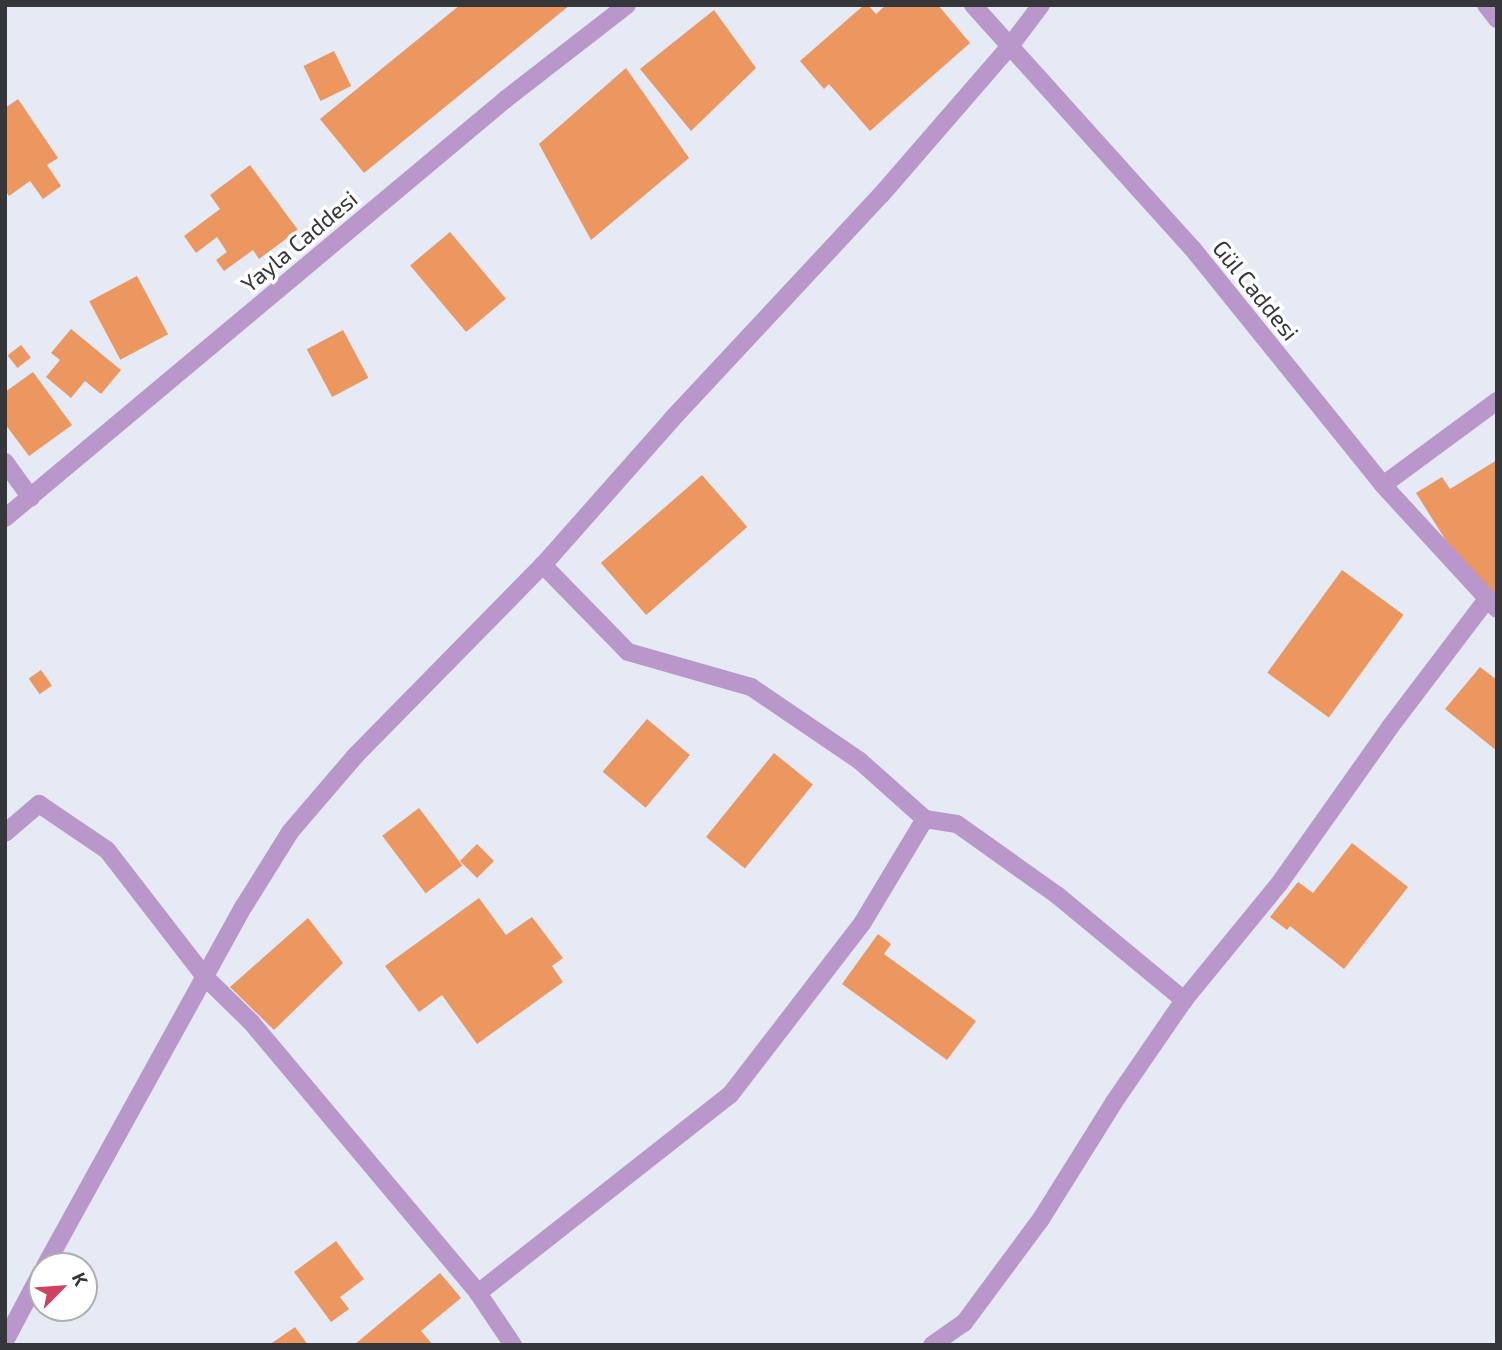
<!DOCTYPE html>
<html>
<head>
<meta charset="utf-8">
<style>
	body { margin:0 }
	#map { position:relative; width:1502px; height:1350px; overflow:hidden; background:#e5eaf4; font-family:"Exo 2",sans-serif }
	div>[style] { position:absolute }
	.building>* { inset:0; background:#ec9660; transform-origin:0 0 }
	.minor>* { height:18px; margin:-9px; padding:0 9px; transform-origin:9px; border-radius:9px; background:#ba97ca }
	.tertiary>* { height:18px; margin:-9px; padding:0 9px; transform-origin:9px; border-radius:9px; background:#ba97ca }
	span { translate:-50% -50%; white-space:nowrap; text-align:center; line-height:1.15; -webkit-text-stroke:7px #fff; paint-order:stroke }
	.street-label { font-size:23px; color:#35363a }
	.frame { position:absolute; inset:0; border:7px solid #35363a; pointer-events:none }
	.north { position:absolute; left:28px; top:1252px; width:70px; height:70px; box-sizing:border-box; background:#fff; border:2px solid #aeafb0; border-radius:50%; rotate:65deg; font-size:19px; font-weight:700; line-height:28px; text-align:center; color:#35363a }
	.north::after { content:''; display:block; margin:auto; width:24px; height:32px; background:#cf4061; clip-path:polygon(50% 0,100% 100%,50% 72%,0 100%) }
</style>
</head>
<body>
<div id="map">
	<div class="building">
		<div style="clip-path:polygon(460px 5px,570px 5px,364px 173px,320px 119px)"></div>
		<div style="clip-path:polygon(864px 5px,868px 5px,876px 14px,886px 5px,938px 5px,970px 43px,870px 131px,829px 84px,824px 89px,800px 61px)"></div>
		<div style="clip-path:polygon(714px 10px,756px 68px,691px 131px,640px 69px)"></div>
		<div style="left:334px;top:51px;width:39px;height:34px;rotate:64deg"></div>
		<div style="clip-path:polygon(626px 68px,689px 158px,591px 240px,539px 144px)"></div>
		<div style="clip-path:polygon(18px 99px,58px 158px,47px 165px,61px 186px,43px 199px,30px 181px,9px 196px,5px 190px,5px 108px)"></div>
		<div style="clip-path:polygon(250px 165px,298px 230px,259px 259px,253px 250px,224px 271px,216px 260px,227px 252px,217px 237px,196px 253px,184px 236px,220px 209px,210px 195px)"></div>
		<div style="left:450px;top:232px;width:87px;height:52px;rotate:50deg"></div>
		<div style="left:137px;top:276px;width:66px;height:54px;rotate:62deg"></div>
		<div style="clip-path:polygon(71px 329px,121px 370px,101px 394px,85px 381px,71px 398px,46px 377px,60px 360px,51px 353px)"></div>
		<div style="left:343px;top:330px;width:54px;height:41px;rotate:62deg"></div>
		<div style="left:21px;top:345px;width:16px;height:17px;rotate:52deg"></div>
		<div style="clip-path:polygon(33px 372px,72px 425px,29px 456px,5px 424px,5px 392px)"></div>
		<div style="clip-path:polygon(1497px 460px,1497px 593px,1484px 601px,1416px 493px,1442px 477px,1450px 489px)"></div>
		<div style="left:702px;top:475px;width:69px;height:134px;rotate:49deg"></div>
		<div style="left:1342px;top:570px;width:76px;height:127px;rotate:36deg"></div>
		<div style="clip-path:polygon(1480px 667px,1497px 680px,1497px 751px,1445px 709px)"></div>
		<div style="left:41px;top:670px;width:19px;height:15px;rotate:55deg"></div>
		<div style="left:647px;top:719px;width:56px;height:69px;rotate:40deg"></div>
		<div style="left:774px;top:753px;width:50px;height:108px;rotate:39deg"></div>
		<div style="left:419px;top:808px;width:72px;height:46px;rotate:53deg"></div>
		<div style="clip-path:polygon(1352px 843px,1408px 887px,1344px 969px,1290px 926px,1287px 930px,1270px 917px,1298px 882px,1313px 893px)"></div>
		<div style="left:477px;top:844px;width:24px;height:24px;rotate:45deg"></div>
		<div style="clip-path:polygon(479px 898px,506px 935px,532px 917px,563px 958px,552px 966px,563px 982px,477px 1044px,442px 995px,419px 1012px,385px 966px)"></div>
		<div style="clip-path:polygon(308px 918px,343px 963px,274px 1030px,230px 987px)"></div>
		<div style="clip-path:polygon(878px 934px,891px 944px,884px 954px,976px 1021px,947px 1060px,842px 984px)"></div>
		<div style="clip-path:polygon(336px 1241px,364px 1279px,340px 1297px,349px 1309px,331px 1322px,294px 1272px)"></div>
		<div style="clip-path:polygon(440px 1273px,461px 1298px,421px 1331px,433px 1345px,354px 1345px)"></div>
		<div style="clip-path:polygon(295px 1327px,308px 1345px,269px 1345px)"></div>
	</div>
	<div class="minor">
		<div style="left:1486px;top:5px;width:18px;rotate:52deg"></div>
		<div style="left:5px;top:462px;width:44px;rotate:54.2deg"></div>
		<div style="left:1383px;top:485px;width:142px;rotate:-36.4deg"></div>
		<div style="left:925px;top:819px;width:32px;rotate:9deg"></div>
		<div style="left:957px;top:824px;width:123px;rotate:35.4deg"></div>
		<div style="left:1057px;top:895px;width:165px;rotate:39.6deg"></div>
		<div style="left:5px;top:833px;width:45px;rotate:-40.5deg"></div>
		<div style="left:39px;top:804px;width:82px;rotate:34.1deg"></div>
		<div style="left:107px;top:850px;width:162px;rotate:52.3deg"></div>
		<div style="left:206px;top:978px;width:63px;rotate:44.4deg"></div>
		<div style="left:251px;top:1022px;width:354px;rotate:50deg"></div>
		<div style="left:478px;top:1293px;width:63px;rotate:56.1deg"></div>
		<div style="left:45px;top:1266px;width:411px;rotate:-61.1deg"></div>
		<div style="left:244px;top:906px;width:87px;rotate:-58.1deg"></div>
		<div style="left:290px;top:832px;width:101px;rotate:-49.4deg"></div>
		<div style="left:356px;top:755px;width:267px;rotate:-45.5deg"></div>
		<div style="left:543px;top:565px;width:195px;rotate:-48.5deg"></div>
		<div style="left:672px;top:419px;width:306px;rotate:-47deg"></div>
		<div style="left:881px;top:195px;width:197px;rotate:-49.1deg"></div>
		<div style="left:1010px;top:46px;width:51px;rotate:-52.9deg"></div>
		<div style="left:478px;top:1293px;width:320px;rotate:-38.2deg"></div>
		<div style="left:730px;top:1095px;width:218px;rotate:-52.4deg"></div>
		<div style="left:863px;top:922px;width:120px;rotate:-59deg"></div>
		<div style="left:925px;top:819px;width:87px;rotate:-138.3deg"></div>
		<div style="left:860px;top:761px;width:132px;rotate:-145.8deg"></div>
		<div style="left:751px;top:687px;width:128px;rotate:-164.1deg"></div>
		<div style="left:628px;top:652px;width:122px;rotate:-134.3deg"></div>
		<div style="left:5px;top:1341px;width:79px;rotate:-62.1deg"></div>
		<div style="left:932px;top:1345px;width:39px;rotate:-35deg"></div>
		<div style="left:964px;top:1323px;width:129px;rotate:-53.5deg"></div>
		<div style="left:1041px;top:1219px;width:138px;rotate:-58deg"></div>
		<div style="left:1114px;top:1102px;width:124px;rotate:-55.5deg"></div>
		<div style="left:1184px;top:1000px;width:150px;rotate:-50.7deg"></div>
		<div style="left:1279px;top:884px;width:192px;rotate:-54.7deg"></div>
		<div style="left:1390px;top:727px;width:161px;rotate:-52.8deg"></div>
	</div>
	<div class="tertiary">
		<div style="left:973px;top:5px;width:327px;rotate:48deg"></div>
		<div style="left:1192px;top:248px;width:304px;rotate:51.1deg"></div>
		<div style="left:1383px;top:485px;width:168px;rotate:47.4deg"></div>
		<div style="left:5px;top:518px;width:653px;rotate:-39.91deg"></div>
		<div style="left:506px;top:99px;width:153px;rotate:-37.8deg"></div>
	</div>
	<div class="street-label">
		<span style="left:299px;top:241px;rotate:-40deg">Yayla Caddesi</span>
		<span style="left:1256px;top:290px;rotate:51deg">Gül Caddesi</span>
	</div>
	<div class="frame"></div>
	<div class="north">K</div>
</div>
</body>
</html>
